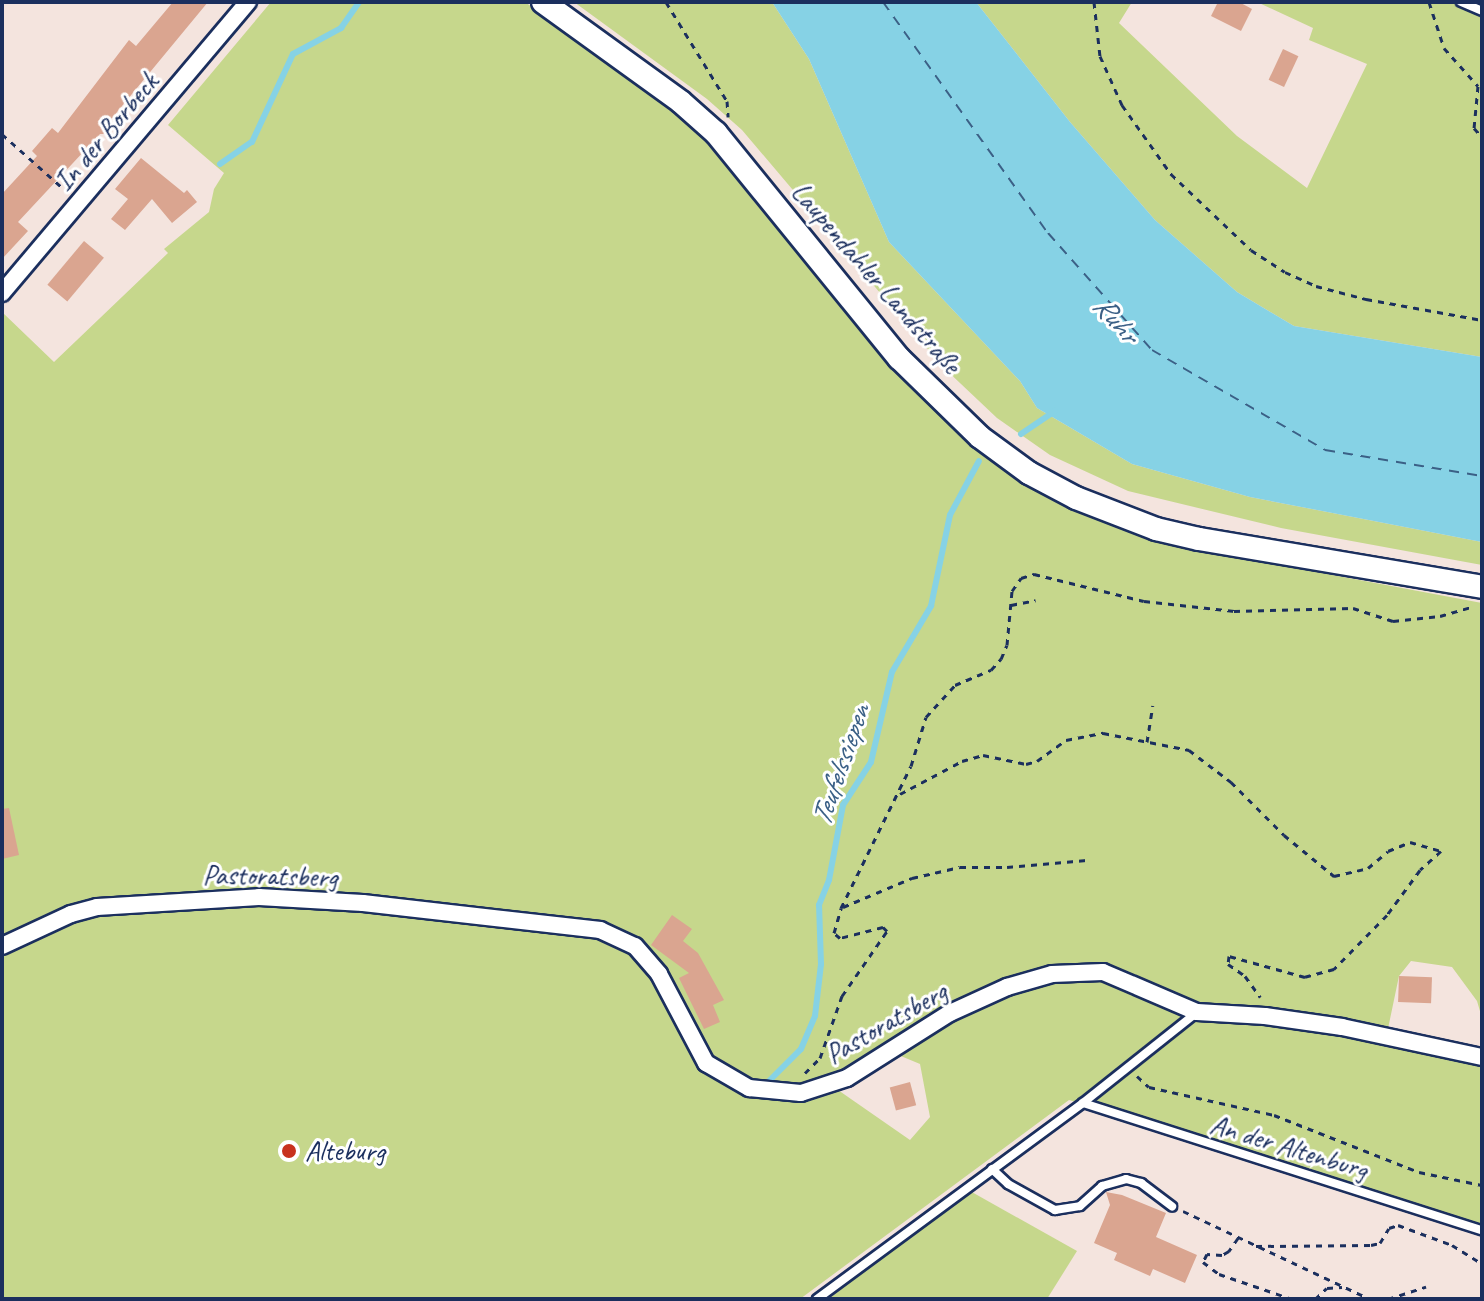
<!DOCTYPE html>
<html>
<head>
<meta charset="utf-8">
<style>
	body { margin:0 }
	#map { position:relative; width:1484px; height:1301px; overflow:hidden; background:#f4e4de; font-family:Caveat,sans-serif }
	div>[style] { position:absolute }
	.green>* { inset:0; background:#c6d78c }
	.water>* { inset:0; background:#86d2e5 }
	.stream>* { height:6px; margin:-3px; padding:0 3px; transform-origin:3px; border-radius:3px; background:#86d2e5 }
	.ferry>* { height:2px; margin-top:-1px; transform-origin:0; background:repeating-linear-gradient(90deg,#3b6086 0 10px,transparent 0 18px) }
	.building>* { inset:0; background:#daa590; transform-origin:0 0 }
	.path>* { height:3px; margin-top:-1.5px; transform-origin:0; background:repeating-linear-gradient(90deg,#1b2f5e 0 6px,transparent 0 12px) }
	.roads { filter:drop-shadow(2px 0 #1b2f5e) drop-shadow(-2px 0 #1b2f5e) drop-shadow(0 2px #1b2f5e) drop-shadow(0 -2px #1b2f5e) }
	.service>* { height:8px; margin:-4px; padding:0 4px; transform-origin:4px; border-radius:4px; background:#fff }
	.minor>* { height:16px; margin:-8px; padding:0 8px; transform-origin:8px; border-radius:8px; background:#fff }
	.secondary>* { height:22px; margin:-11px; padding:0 11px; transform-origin:11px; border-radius:11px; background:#fff }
	.dots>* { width:22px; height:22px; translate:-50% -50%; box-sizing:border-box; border:4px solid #fff; border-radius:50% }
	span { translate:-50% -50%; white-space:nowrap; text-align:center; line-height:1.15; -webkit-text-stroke:6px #fff; paint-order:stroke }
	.street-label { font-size:28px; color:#1b2f5e }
	.poi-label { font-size:28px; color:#1b2f5e }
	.left { translate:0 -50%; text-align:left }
	.water-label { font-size:30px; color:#3b6086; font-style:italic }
	.frame { position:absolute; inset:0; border:4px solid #1b2f5e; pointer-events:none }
</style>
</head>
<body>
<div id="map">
	<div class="green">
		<div style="clip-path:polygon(evenodd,271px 2px,525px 2px,672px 107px,711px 144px,1018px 479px,1105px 522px,1200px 550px,1482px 603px,1482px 1018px,1477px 1001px,1452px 967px,1411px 961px,1399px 976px,1385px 1043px,1482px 1063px,1482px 1226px,1069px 1100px,800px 1299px,2px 1299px,2px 312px,54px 362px,168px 253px,164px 249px,209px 212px,214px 189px,224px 173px,168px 125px,271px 2px,884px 1049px,920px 1064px,930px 1117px,910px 1140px,838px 1090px,831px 1080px,884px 1049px)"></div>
		<div style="clip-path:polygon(574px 2px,772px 2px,809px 59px,889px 242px,1020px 381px,1037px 408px,1132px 464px,1250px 497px,1482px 542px,1482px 565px,1281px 528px,1128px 491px,1050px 455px,997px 418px,942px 366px,742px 130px,707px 99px)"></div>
		<div style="clip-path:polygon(976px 2px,1132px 2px,1119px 23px,1237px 136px,1307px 188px,1367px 64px,1309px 40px,1313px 28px,1257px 2px,1482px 2px,1482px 357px,1294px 326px,1237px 292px,1155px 220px,1070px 122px)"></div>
		<div style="clip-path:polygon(970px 1191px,1077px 1251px,1047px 1299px,828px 1299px)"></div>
	</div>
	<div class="water">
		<div style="clip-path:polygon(772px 2px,976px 2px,1070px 122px,1155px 220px,1237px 292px,1294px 326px,1482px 357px,1482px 542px,1250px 497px,1132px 464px,1037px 408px,1020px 381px,889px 242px,809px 59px)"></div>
	</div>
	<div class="stream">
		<div style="left:220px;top:164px;width:39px;rotate:-35deg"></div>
		<div style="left:252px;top:142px;width:97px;rotate:-65deg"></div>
		<div style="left:293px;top:54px;width:55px;rotate:-28.4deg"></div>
		<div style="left:341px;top:28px;width:32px;rotate:-55deg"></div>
		<div style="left:1021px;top:434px;width:41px;rotate:-34.1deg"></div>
		<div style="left:766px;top:1084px;width:49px;rotate:-45deg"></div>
		<div style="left:801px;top:1049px;width:36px;rotate:-67deg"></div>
		<div style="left:815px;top:1016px;width:52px;rotate:-83.4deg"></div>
		<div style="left:821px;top:964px;width:59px;rotate:-91.9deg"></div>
		<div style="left:819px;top:905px;width:27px;rotate:-68deg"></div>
		<div style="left:829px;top:880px;width:76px;rotate:-79.4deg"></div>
		<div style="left:843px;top:805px;width:51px;rotate:-56.9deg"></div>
		<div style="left:871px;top:762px;width:92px;rotate:-76.9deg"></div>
		<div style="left:892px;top:672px;width:77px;rotate:-59.4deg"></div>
		<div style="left:931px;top:606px;width:93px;rotate:-78.2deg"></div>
		<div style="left:950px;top:515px;width:61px;rotate:-61.8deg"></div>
	</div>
	<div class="ferry">
		<div style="left:883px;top:2px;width:284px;rotate:54.5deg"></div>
		<div style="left:1048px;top:233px;width:157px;rotate:48.4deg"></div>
		<div style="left:1152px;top:350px;width:200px;rotate:30deg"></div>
		<div style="left:1325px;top:450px;width:159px;rotate:9.4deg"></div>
	</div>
	<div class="building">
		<div style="clip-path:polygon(173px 2px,208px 2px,108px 123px,110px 127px,104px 134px,100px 134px,18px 222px,28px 231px,2px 259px,2px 194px,37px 156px,32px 151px,52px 128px,58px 133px,129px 40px,136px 46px)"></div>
		<div style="clip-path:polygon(1218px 2px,1239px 2px,1252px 9px,1241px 31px,1211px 16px)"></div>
		<div style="left:1283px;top:49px;width:17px;height:34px;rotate:25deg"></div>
		<div style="clip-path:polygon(141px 158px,184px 193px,187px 190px,197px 202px,172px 223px,152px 199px,125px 230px,111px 219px,128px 199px,115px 189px)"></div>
		<div style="left:84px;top:241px;width:26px;height:57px;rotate:40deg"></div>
		<div style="clip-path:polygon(9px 808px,19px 855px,2px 859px,2px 809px)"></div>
		<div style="clip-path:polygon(672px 915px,692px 929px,683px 941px,698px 953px,724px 1000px,713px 1005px,720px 1022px,704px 1029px,679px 978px,689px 973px,651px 945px)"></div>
		<div style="left:1399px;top:976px;width:33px;height:26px;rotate:2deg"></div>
		<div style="left:910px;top:1082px;width:24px;height:21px;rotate:75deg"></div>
		<div style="clip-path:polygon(1106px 1192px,1122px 1195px,1166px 1213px,1156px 1237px,1197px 1255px,1185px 1283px,1153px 1269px,1150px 1276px,1114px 1260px,1117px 1253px,1094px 1243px,1110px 1205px)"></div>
	</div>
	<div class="path">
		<div style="left:666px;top:2px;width:116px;rotate:58.4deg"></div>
		<div style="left:727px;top:101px;width:16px;rotate:86deg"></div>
		<div style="left:1094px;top:2px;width:54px;rotate:83.7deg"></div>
		<div style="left:1100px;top:56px;width:54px;rotate:65.8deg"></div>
		<div style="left:1122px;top:105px;width:85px;rotate:54.6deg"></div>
		<div style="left:1171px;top:174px;width:110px;rotate:43.5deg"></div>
		<div style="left:1251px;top:250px;width:40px;rotate:32.9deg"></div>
		<div style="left:1285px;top:272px;width:34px;rotate:24deg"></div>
		<div style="left:1316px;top:286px;width:52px;rotate:14.6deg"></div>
		<div style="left:1366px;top:299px;width:118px;rotate:10.3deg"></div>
		<div style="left:1429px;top:2px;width:48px;rotate:71.9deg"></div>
		<div style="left:1444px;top:48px;width:51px;rotate:48.2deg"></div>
		<div style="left:1478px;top:86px;width:42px;rotate:95.4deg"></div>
		<div style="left:1474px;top:128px;width:12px;rotate:48deg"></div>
		<div style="left:2px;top:134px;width:84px;rotate:41.6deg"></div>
		<div style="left:1011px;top:605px;width:25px;rotate:-11deg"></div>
		<div style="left:1147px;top:742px;width:37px;rotate:-81deg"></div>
		<div style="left:900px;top:794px;width:70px;rotate:-28deg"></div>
		<div style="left:962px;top:761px;width:22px;rotate:-16deg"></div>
		<div style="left:983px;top:755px;width:44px;rotate:11.8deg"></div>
		<div style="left:1026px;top:764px;width:11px;rotate:-15deg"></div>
		<div style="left:1037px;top:761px;width:36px;rotate:-36deg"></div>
		<div style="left:1066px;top:740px;width:38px;rotate:-11deg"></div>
		<div style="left:1103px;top:733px;width:88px;rotate:11.2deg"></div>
		<div style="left:1189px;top:750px;width:53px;rotate:37.3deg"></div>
		<div style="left:1231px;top:782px;width:75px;rotate:45deg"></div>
		<div style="left:1284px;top:835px;width:65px;rotate:39.4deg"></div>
		<div style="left:1334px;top:876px;width:35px;rotate:-13deg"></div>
		<div style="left:1368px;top:868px;width:26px;rotate:-40deg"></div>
		<div style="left:1388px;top:851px;width:24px;rotate:-22deg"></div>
		<div style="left:1410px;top:842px;width:32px;rotate:16deg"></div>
		<div style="left:1441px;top:851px;width:28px;rotate:138deg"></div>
		<div style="left:1420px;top:870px;width:56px;rotate:126.3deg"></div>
		<div style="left:1387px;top:915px;width:76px;rotate:134.5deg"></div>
		<div style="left:1334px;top:969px;width:30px;rotate:165deg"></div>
		<div style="left:1305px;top:977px;width:79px;rotate:-164.6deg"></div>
		<div style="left:1229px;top:956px;width:8px;rotate:97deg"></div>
		<div style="left:1228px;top:964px;width:21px;rotate:35deg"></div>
		<div style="left:1245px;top:976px;width:26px;rotate:54deg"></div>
		<div style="left:843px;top:907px;width:75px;rotate:-22.8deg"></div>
		<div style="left:912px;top:878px;width:49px;rotate:-12.9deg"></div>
		<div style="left:960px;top:867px;width:47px"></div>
		<div style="left:1007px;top:867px;width:80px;rotate:-5deg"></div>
		<div style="left:805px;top:1073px;width:21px;rotate:-45deg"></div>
		<div style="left:820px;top:1058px;width:66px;rotate:-70.5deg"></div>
		<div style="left:842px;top:996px;width:79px;rotate:-55.3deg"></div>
		<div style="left:887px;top:931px;width:6px;rotate:-135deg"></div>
		<div style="left:883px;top:927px;width:44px;rotate:165.7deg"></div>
		<div style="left:840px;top:938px;width:8px;rotate:-140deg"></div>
		<div style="left:834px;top:933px;width:26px;rotate:-74deg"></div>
		<div style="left:841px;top:908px;width:158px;rotate:-63.8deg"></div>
		<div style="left:911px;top:766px;width:51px;rotate:-73deg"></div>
		<div style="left:926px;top:717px;width:43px;rotate:-47.8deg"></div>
		<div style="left:955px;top:685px;width:39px;rotate:-23deg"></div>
		<div style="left:991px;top:670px;width:15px;rotate:-48deg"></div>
		<div style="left:1001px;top:659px;width:15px;rotate:-67deg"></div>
		<div style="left:1007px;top:645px;width:54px;rotate:-84.7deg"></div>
		<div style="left:1012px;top:591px;width:16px;rotate:-55deg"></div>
		<div style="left:1021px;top:578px;width:14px;rotate:-17deg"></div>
		<div style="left:1034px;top:574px;width:113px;rotate:13.8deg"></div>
		<div style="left:1144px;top:601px;width:91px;rotate:6.3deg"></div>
		<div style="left:1234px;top:611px;width:119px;rotate:-1.4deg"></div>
		<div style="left:1353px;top:608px;width:42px;rotate:18deg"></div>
		<div style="left:1393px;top:621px;width:47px;rotate:-6.1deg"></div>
		<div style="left:1440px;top:616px;width:32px;rotate:-16deg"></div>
		<div style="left:1137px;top:1076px;width:16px;rotate:43deg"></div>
		<div style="left:1149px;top:1087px;width:128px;rotate:12.6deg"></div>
		<div style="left:1274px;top:1115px;width:156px;rotate:21.5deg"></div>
		<div style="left:1419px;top:1172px;width:64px;rotate:11.7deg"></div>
		<div style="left:1183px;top:1211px;width:207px;rotate:25.2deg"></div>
		<div style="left:1238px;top:1238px;width:16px;rotate:125deg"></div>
		<div style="left:1229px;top:1251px;width:8px;rotate:150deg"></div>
		<div style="left:1222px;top:1255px;width:15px;rotate:-176deg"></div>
		<div style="left:1207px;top:1254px;width:9px;rotate:117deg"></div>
		<div style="left:1203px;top:1262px;width:20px;rotate:37deg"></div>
		<div style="left:1219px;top:1274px;width:77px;rotate:18.9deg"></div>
		<div style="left:1256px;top:1246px;width:115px;rotate:-0.5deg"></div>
		<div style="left:1371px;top:1245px;width:9px;rotate:-13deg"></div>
		<div style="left:1380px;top:1243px;width:17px;rotate:-59deg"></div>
		<div style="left:1389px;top:1228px;width:9px;rotate:-18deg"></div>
		<div style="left:1398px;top:1225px;width:58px;rotate:20.3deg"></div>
		<div style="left:1452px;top:1245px;width:36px;rotate:32deg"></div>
		<div style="left:1315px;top:1299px;width:16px;rotate:-43deg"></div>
		<div style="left:1327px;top:1288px;width:15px;rotate:-4deg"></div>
		<div style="left:1388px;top:1299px;width:40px;rotate:-18deg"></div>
	</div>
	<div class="roads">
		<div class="service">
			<div style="left:1461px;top:2px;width:23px;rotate:23deg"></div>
			<div style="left:1083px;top:1103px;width:419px;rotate:17.7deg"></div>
			<div style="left:992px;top:1169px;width:22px;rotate:43deg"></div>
			<div style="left:1008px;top:1184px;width:54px;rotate:29deg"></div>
			<div style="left:1055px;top:1210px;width:25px;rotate:-9deg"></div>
			<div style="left:1080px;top:1206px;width:30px;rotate:-42deg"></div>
			<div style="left:1102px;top:1186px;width:25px;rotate:-16deg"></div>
			<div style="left:1126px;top:1179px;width:16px;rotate:15deg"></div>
			<div style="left:1141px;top:1183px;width:39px;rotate:37deg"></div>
			<div style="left:817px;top:1299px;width:330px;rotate:-36.4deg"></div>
			<div style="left:1083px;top:1103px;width:144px;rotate:-38.5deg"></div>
		</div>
		<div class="minor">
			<div style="left:2px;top:293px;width:381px;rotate:-49.8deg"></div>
			<div style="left:2px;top:946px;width:76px;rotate:-24.9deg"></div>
			<div style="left:71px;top:914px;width:27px;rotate:-15deg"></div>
			<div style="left:97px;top:907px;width:162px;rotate:-3.5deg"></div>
			<div style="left:259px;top:897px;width:104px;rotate:3.3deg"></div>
			<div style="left:363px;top:903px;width:239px;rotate:6.5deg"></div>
			<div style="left:600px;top:930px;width:38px;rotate:25deg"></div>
			<div style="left:635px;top:946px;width:37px;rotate:49deg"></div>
			<div style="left:659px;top:974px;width:101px;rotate:62.2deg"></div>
			<div style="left:706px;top:1063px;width:50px;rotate:30.2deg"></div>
			<div style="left:749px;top:1088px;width:52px;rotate:5.5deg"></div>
			<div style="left:801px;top:1093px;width:48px;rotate:-18.1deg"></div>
			<div style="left:847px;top:1078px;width:122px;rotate:-32.3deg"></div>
			<div style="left:950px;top:1013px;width:63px;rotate:-24.5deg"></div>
			<div style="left:1007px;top:987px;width:47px;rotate:-16.1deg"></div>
			<div style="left:1052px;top:974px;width:51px;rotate:-2.2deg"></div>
			<div style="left:1103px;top:972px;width:102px;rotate:23.1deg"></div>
			<div style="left:1197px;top:1012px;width:68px;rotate:3.4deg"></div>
			<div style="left:1265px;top:1016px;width:78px;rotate:8.1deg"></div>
			<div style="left:1342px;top:1027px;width:143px;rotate:12.1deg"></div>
		</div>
		<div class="secondary">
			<div style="left:543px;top:2px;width:170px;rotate:35.9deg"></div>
			<div style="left:681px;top:102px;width:47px;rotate:41.5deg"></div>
			<div style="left:716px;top:133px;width:290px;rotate:50.9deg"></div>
			<div style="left:899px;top:358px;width:113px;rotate:44.3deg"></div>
			<div style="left:980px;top:437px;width:61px;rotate:36.3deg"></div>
			<div style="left:1029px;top:473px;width:53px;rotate:28deg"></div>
			<div style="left:1076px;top:498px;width:86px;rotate:21.2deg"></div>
			<div style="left:1156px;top:529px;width:44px;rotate:13.1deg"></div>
			<div style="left:1199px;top:539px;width:287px;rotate:9.6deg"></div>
		</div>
	</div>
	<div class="dots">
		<div style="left:289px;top:1151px;background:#c8321e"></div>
	</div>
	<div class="street-label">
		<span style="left:106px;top:132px;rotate:-50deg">In der Borbeck</span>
		<span style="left:876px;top:278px;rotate:49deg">Laupendahler Landstraße</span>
		<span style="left:270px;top:876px;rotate:1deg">Pastoratsberg</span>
		<span style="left:886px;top:1023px;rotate:-30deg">Pastoratsberg</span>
		<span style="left:1289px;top:1147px;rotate:17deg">An der Altenburg</span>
	</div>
	<div class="poi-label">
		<span class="left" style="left:305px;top:1151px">Alteburg</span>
	</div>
	<div class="water-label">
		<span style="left:1116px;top:319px;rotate:49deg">Ruhr</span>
		<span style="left:840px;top:765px;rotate:-71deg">Teufelssiepen</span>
	</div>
	<div class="frame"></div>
</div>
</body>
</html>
